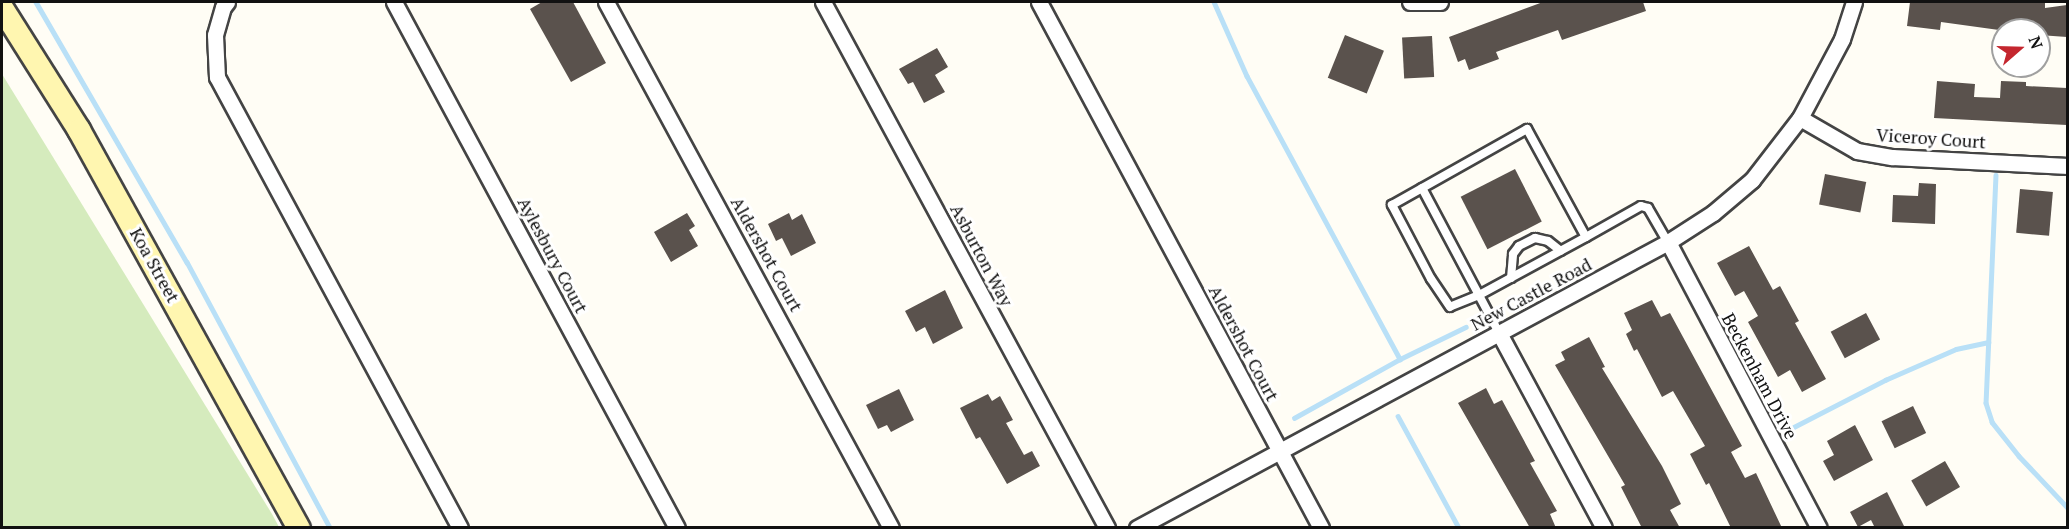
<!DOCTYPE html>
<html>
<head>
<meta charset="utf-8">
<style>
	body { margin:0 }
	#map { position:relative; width:2069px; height:529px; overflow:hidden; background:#fffdf5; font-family:"PT Serif",serif }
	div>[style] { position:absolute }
	.green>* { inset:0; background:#d5ebbd }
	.stream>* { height:4.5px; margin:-2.25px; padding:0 2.25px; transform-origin:2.25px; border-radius:2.25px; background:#b9e0f7 }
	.building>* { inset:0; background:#5a524d; transform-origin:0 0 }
	.roads { filter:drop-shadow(2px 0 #444) drop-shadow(-2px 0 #444) drop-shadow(0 2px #444) drop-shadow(0 -2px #444) }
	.service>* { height:8px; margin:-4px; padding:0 4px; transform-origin:4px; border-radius:4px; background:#fff }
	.minor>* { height:15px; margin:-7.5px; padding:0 7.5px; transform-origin:7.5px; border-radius:7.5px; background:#fff }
	.secondary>* { height:22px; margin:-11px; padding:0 11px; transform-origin:11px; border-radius:11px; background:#fff6b0 }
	span { translate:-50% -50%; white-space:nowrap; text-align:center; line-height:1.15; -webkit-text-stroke:6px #fff; paint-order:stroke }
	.street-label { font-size:18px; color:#111 }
	.frame { position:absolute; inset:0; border:3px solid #111; pointer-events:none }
	.north { position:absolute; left:1991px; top:18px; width:60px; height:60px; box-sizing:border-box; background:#fff; border:2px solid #a0a0a0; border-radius:50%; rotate:70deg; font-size:16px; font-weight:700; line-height:24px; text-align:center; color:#111 }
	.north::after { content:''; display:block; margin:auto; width:21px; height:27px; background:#c4262e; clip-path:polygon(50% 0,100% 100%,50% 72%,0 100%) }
</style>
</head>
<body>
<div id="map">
	<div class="green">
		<div style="clip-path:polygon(2px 74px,272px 514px,279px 527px,2px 527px)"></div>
	</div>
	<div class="stream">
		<div style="left:36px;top:2px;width:301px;rotate:59.9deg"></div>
		<div style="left:187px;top:262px;width:302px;rotate:61.7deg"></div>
		<div style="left:1214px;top:2px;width:81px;rotate:66deg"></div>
		<div style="left:1247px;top:76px;width:322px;rotate:61.6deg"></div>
		<div style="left:1996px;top:175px;width:228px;rotate:92.5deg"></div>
		<div style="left:1986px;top:403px;width:20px;rotate:72deg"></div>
		<div style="left:1992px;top:422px;width:43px;rotate:51.5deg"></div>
		<div style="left:2019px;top:456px;width:71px;rotate:46.7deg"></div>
		<div style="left:1398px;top:416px;width:128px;rotate:61.4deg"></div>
		<div style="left:1294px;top:418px;width:121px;rotate:-29.1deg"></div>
		<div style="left:1400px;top:359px;width:73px;rotate:-25.9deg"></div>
		<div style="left:1784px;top:432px;width:114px;rotate:-27.2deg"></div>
		<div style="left:1885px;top:380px;width:77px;rotate:-23.6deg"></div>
		<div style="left:1956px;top:349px;width:33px;rotate:-12deg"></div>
	</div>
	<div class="building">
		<div style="clip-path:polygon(542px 2px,573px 2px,606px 63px,571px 82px,530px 9px)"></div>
		<div style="clip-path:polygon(1543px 2px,1643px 2px,1646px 11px,1562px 40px,1558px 30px,1496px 52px,1499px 59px,1469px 70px,1465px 59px,1458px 62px,1449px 37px)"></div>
		<div style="clip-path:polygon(1910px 2px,2045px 2px,2045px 8px,2067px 5px,2067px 37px,2039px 35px,2039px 30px,1999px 30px,1941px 22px,1940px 30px,1907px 26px)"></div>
		<div style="left:1345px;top:35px;width:42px;height:46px;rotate:22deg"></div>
		<div style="left:1432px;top:36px;width:41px;height:30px;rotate:87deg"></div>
		<div style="clip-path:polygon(937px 48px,948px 67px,935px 75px,945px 92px,924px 103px,913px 82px,908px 84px,899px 69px)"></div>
		<div style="clip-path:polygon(1937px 81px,1975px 84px,1974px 97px,2000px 98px,2001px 81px,2026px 82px,2026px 86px,2067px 88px,2067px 125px,1934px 118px)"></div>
		<div style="left:1515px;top:169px;width:59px;height:61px;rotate:63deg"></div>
		<div style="left:1825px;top:174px;width:42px;height:31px;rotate:11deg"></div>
		<div style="clip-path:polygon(1919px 183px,1936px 184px,1935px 224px,1892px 222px,1893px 195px,1918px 196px)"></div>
		<div style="left:2020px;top:189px;width:33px;height:44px;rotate:5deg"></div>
		<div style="clip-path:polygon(687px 213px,695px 226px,689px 230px,698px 246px,671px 262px,654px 232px)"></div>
		<div style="clip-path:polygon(789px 213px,792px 220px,802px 214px,816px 243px,791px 256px,782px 238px,776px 241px,768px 224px)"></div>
		<div style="clip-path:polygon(1749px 246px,1773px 290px,1780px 286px,1799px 321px,1795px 323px,1826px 379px,1802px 392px,1790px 370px,1778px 377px,1748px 322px,1758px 316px,1744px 291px,1735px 296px,1717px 263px)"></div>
		<div style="clip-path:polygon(945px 290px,963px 328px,933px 344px,925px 327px,916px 332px,905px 311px)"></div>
		<div style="clip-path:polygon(1652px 300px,1661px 317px,1670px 313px,1742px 446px,1731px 452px,1745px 478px,1756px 473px,1782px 528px,1731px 528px,1709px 483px,1706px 485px,1690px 454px,1705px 446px,1673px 391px,1662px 397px,1637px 349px,1634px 351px,1626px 334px,1632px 330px,1624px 313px)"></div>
		<div style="left:1866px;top:313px;width:30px;height:40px;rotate:62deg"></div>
		<div style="clip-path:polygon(1589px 337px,1605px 367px,1602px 368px,1662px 466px,1681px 504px,1670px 510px,1680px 528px,1642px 528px,1621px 487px,1625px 485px,1555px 365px,1565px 360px,1561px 352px)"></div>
		<div style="clip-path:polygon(1486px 388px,1494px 404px,1502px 400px,1535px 461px,1530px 463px,1557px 511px,1550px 514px,1556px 528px,1530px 528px,1458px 403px)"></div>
		<div style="clip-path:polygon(899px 389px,914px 420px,891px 432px,887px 425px,878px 429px,866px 405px)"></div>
		<div style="clip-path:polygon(988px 394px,992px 401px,1000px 396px,1013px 420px,1006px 423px,1024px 455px,1032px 451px,1040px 466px,1007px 484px,980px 437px,976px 439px,960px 408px)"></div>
		<div style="left:1913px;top:406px;width:30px;height:35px;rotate:64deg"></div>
		<div style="clip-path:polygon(1855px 425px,1873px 460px,1834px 481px,1823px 461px,1834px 455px,1827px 441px)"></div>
		<div style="left:1945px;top:461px;width:30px;height:39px;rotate:60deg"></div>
		<div style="clip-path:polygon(1887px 492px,1905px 528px,1875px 528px,1871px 520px,1858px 527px,1850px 512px)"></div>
	</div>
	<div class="roads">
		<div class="service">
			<div style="left:1422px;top:188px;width:164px;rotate:62deg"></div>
			<div style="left:1586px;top:237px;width:122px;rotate:151.5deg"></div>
			<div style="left:1479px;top:295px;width:31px;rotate:158deg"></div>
			<div style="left:1450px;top:307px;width:34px;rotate:-124deg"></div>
			<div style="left:1431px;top:279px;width:84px;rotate:-117.8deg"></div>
			<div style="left:1392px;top:205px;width:155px;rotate:-29.4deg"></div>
			<div style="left:1527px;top:129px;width:123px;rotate:61.4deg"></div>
			<div style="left:1586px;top:237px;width:63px;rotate:-29.4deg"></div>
			<div style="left:1641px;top:206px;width:7px;rotate:16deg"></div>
			<div style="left:1648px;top:208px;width:39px;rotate:60deg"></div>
			<div style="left:1511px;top:278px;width:24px;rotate:-85deg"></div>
			<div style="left:1513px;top:254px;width:10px;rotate:-53deg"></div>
			<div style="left:1519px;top:246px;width:18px;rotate:-27deg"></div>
			<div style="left:1535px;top:238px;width:13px;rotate:13deg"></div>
			<div style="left:1548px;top:241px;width:16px;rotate:38deg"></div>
		</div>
		<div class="minor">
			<div style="left:227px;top:2px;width:6px;rotate:129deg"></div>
			<div style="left:223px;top:7px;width:29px;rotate:106deg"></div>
			<div style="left:215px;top:35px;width:42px;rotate:87.3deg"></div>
			<div style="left:217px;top:77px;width:512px;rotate:61.68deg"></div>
			<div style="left:394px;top:2px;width:597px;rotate:61.72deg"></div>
			<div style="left:606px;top:2px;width:598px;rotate:61.55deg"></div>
			<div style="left:823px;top:2px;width:598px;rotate:61.63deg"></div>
			<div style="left:1039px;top:2px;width:597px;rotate:61.8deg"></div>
			<div style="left:1410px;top:2px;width:30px"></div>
			<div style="left:1800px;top:118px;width:66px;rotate:30.1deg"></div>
			<div style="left:1857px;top:151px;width:36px;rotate:10deg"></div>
			<div style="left:1892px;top:157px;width:176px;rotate:2.9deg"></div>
			<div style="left:1668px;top:242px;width:323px;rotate:62.2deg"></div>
			<div style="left:1499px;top:333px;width:221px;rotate:61.7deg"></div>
			<div style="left:1137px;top:528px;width:603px;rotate:-28.31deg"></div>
			<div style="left:1668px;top:242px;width:54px;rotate:-32.8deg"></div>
			<div style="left:1713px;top:213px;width:51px;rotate:-40.2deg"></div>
			<div style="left:1752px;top:180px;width:78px;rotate:-52.3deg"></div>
			<div style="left:1800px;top:118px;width:89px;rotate:-62deg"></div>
			<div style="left:1842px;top:39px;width:39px;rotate:-72deg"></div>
		</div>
		<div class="secondary">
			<div style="left:2px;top:8px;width:144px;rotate:57.7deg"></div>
			<div style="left:79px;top:130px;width:455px;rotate:61.1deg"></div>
		</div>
	</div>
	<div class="street-label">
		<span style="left:1931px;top:138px;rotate:4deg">Viceroy Court</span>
		<span style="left:767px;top:254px;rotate:61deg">Aldershot Court</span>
		<span style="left:553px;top:255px;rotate:62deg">Aylesbury Court</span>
		<span style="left:982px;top:255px;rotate:62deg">Asburton Way</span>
		<span style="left:155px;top:265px;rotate:61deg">Koa Street</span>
		<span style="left:1531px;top:294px;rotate:-28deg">New Castle Road</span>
		<span style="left:1244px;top:343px;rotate:62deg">Aldershot Court</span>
		<span style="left:1760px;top:376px;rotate:62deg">Beckenham Drive</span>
	</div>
	<div class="frame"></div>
	<div class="north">N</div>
</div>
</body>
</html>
